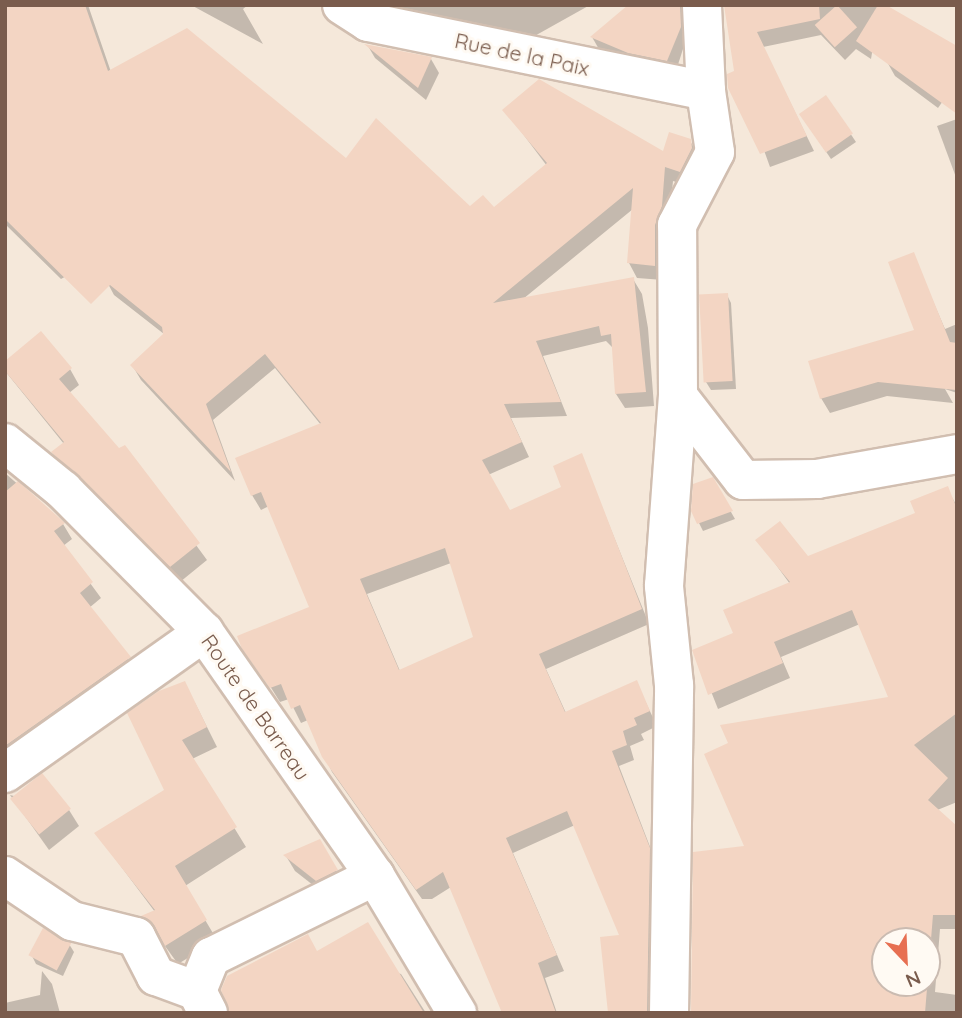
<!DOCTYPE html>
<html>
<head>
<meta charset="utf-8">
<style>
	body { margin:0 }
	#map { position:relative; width:962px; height:1018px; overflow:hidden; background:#fdf6ec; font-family:Quicksand,sans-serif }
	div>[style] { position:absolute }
	.residential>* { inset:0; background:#f5e8da }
	.shadow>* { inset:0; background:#0003 }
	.building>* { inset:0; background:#f3d5c3; transform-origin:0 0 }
	.roads { filter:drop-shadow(2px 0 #d1beb0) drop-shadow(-2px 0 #d1beb0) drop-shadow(0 2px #d1beb0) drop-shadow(0 -2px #d1beb0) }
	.minor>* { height:38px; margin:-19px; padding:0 19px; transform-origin:19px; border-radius:19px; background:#fff }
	span { translate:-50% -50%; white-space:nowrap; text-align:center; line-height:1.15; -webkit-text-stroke:6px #fffaf3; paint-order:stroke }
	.street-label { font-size:21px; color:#7a5c4d }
	.frame { position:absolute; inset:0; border:7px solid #7a5c4d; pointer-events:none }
	.north { position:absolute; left:871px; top:927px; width:70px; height:70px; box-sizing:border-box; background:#fffaf3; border:2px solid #cabbb1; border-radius:50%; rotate:157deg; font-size:19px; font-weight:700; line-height:28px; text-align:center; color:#7a5c4d }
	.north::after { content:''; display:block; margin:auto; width:24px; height:32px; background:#e76f51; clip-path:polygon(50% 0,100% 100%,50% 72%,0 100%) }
</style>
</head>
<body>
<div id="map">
	<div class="residential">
		<div style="clip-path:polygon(evenodd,5px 5px,957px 5px,957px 1013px,5px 1013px,5px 5px,885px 941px,927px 941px,927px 983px,885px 983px,885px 941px)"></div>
	</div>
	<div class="shadow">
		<div style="clip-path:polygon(evenodd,5px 5px,88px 5px,111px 72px,470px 209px,494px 209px,547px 166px,505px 110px,664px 154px,690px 141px,699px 156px,688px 186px,673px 181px,663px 280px,637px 278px,629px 263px,633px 209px,523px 299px,633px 279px,642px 294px,648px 328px,654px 406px,625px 408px,616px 394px,614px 349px,606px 341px,543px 356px,567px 416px,511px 418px,529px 457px,488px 475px,510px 512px,563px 488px,581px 455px,649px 624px,546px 669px,566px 713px,636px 682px,657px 726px,641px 734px,644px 740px,630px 746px,634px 760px,619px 766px,657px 865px,655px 1013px,609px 1013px,622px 936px,575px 825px,513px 853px,564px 971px,545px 978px,557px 1013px,504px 1013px,451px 887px,432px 899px,422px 899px,332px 772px,308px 720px,301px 723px,289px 699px,280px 702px,248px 651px,311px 608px,269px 506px,261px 510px,252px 495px,321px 425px,275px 368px,213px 420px,235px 481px,141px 380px,132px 365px,164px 334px,114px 295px,106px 280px,174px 216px,61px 279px,5px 224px,5px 5px,451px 563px,475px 638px,400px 671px,367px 594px,451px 563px)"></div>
		<div style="clip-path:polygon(191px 5px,248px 5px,243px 9px,263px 44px)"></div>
		<div style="clip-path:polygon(389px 5px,590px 5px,531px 38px,396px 18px)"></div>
		<div style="clip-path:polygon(630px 5px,697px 5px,675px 74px,600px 51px,592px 37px)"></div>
		<div style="clip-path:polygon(726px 5px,880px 5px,871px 59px,856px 49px,845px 60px,821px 35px,763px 47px,814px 151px,770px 167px,736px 72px)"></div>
		<div style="clip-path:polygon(368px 46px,431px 59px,439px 73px,426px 100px,375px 58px)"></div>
		<div style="clip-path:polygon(886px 60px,957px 81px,938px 108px,895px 76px)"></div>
		<div style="clip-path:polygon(826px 97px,856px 142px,831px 159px,806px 122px)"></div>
		<div style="clip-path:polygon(957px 119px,957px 180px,937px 126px)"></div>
		<div style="clip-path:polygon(913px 255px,945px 329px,957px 324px,957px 393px,945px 389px,953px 403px,887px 396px,830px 413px,821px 398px,917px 331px)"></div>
		<div style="clip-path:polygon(727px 295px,731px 303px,736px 389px,711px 390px,706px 382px)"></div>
		<div style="clip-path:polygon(70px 369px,79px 385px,69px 393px,118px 450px,124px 447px,207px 560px,180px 582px,62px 468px,54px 453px,64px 444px,5px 371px)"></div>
		<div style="clip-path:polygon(5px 473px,63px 524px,72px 539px,63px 546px,101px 598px,89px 608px,138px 673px,5px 757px)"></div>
		<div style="clip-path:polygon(712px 479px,735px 519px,703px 531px,693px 511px)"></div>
		<div style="clip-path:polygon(evenodd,947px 489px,957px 506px,957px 802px,844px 848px,957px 837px,957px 929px,940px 929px,935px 992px,957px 995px,957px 1013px,693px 1013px,746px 848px,890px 698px,860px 624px,781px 657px,790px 678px,718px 709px,695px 651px,735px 634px,790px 584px,758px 540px,807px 558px,917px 514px,947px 489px,885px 941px,927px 941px,927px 983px,885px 983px,885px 941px)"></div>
		<div style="clip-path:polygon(195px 703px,217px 747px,192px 759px,246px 847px,185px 886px,217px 940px,178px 964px,144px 917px,155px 912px,96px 833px,166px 790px,129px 714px)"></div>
		<div style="clip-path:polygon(10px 795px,69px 810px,79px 826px,49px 850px)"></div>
		<div style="clip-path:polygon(319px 841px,345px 887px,327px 896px,295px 871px,286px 856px)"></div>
		<div style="clip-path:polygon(69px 944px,74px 952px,63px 976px,36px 964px,32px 956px)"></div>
		<div style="clip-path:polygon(317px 953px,401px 974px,426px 1013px,231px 1013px)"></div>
		<div style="clip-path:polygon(42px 971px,52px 984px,60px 1013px,5px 1013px,5px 1003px,40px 995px)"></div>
	</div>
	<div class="building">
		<div style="clip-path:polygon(evenodd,5px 5px,85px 5px,108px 71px,187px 28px,346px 158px,376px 118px,470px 206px,483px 195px,494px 207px,547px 163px,502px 110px,539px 79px,663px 151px,669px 132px,691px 139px,692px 148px,680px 172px,665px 167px,662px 206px,655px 225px,655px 266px,627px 263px,633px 188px,493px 303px,634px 277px,646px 392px,615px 394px,611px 334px,601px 336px,599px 326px,536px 341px,561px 402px,504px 404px,522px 442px,482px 460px,510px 510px,561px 487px,553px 466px,582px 453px,642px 609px,539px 654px,565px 712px,637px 680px,650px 711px,634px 718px,637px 725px,623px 731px,627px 745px,612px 751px,650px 848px,647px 1013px,608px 1013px,600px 937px,619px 935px,567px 811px,506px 838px,557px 955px,538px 963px,556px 1013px,502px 1013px,443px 872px,416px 890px,322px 757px,300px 705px,291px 709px,281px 684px,270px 688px,242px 649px,237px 636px,309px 607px,261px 492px,251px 496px,235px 458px,321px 423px,265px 354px,206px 404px,231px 472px,130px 365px,163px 334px,162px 327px,110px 285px,91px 304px,5px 219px,5px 5px,445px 548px,473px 637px,399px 670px,360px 579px,445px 548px)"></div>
		<div style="clip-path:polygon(628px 5px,680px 5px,681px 27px,667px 61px,628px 53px,590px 37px)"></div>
		<div style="clip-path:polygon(724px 5px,819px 5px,820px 19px,757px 32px,807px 136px,760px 154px,728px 88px,727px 74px,734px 71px)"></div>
		<div style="left:837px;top:5px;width:30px;height:30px;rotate:48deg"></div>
		<div style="clip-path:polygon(878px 5px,886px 5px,957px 46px,957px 114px,856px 41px)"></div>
		<div style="clip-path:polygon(364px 44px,432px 57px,418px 88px)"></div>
		<div style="left:826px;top:95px;width:47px;height:33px;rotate:55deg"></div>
		<div style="clip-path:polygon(914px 252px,950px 342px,957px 343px,956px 390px,878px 382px,820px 399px,808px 361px,914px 330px,888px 262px)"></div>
		<div style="left:728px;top:293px;width:88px;height:29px;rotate:87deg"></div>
		<div style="clip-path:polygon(41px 331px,72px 368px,59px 379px,119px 448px,125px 445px,200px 543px,170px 567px,51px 452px,64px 442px,5px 371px,5px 361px)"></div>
		<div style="clip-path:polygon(713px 477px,733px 511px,697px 524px,691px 511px,693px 484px)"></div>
		<div style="clip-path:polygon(18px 481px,65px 523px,54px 531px,93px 582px,80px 593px,131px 657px,5px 746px,5px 492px)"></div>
		<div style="clip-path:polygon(evenodd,948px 486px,957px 509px,957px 713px,914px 745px,948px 778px,928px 800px,957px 826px,957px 915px,933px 915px,925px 1013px,691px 1013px,693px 852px,744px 846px,704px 754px,728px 743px,720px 725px,888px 697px,852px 610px,774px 642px,783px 663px,708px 695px,692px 650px,733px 633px,723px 610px,790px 582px,755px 540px,780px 521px,808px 556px,915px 513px,910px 501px,948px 486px,885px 941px,927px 941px,927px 983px,885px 983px,885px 941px)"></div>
		<div style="clip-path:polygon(185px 681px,207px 727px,182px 740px,237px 827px,175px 866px,207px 920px,165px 946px,155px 927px,141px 916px,155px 910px,94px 833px,164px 790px,127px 713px,159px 691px)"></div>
		<div style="left:42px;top:773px;width:46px;height:41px;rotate:51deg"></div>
		<div style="clip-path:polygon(320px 839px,338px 870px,316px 881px,283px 855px)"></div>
		<div style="clip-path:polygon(368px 922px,424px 1013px,230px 1013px,221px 990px,227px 976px,308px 934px,317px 951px)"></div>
		<div style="left:43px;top:928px;width:32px;height:31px;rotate:28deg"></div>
	</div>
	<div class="roads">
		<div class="minor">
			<div style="left:342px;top:5px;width:31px;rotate:33deg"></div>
			<div style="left:368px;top:22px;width:345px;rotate:11.5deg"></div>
			<div style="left:678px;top:396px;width:106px;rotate:52.3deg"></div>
			<div style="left:743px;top:480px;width:74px;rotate:-0.8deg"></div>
			<div style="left:817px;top:479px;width:142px;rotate:-10.1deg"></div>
			<div style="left:5px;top:443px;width:75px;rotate:39deg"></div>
			<div style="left:63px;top:490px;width:200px;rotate:45.2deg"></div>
			<div style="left:204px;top:632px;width:298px;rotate:55deg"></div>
			<div style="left:375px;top:876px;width:160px;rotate:59.1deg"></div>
			<div style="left:5px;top:773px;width:244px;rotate:-35.3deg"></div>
			<div style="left:5px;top:876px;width:81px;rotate:33.9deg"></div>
			<div style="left:72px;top:921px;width:66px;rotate:14deg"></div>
			<div style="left:136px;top:937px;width:44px;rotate:62.9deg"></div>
			<div style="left:156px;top:976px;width:44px;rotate:20.1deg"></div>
			<div style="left:208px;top:1013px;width:25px;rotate:-117deg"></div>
			<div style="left:197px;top:991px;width:37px;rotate:-68deg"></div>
			<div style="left:211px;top:957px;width:183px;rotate:-26.3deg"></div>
			<div style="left:669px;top:1013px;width:328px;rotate:-89.1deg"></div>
			<div style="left:674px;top:685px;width:100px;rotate:-95.8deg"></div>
			<div style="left:664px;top:586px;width:191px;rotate:-85.8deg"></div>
			<div style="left:678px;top:396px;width:171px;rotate:-90.3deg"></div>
			<div style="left:677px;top:225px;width:82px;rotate:-62.5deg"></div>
			<div style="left:715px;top:152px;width:62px;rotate:-98.4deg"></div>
			<div style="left:706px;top:91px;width:86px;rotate:-92.7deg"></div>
		</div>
	</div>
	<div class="street-label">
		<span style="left:522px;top:54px;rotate:12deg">Rue de la Paix</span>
		<span style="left:256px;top:707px;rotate:55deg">Route de Barreau</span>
	</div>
	<div class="frame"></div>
	<div class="north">N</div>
</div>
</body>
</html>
